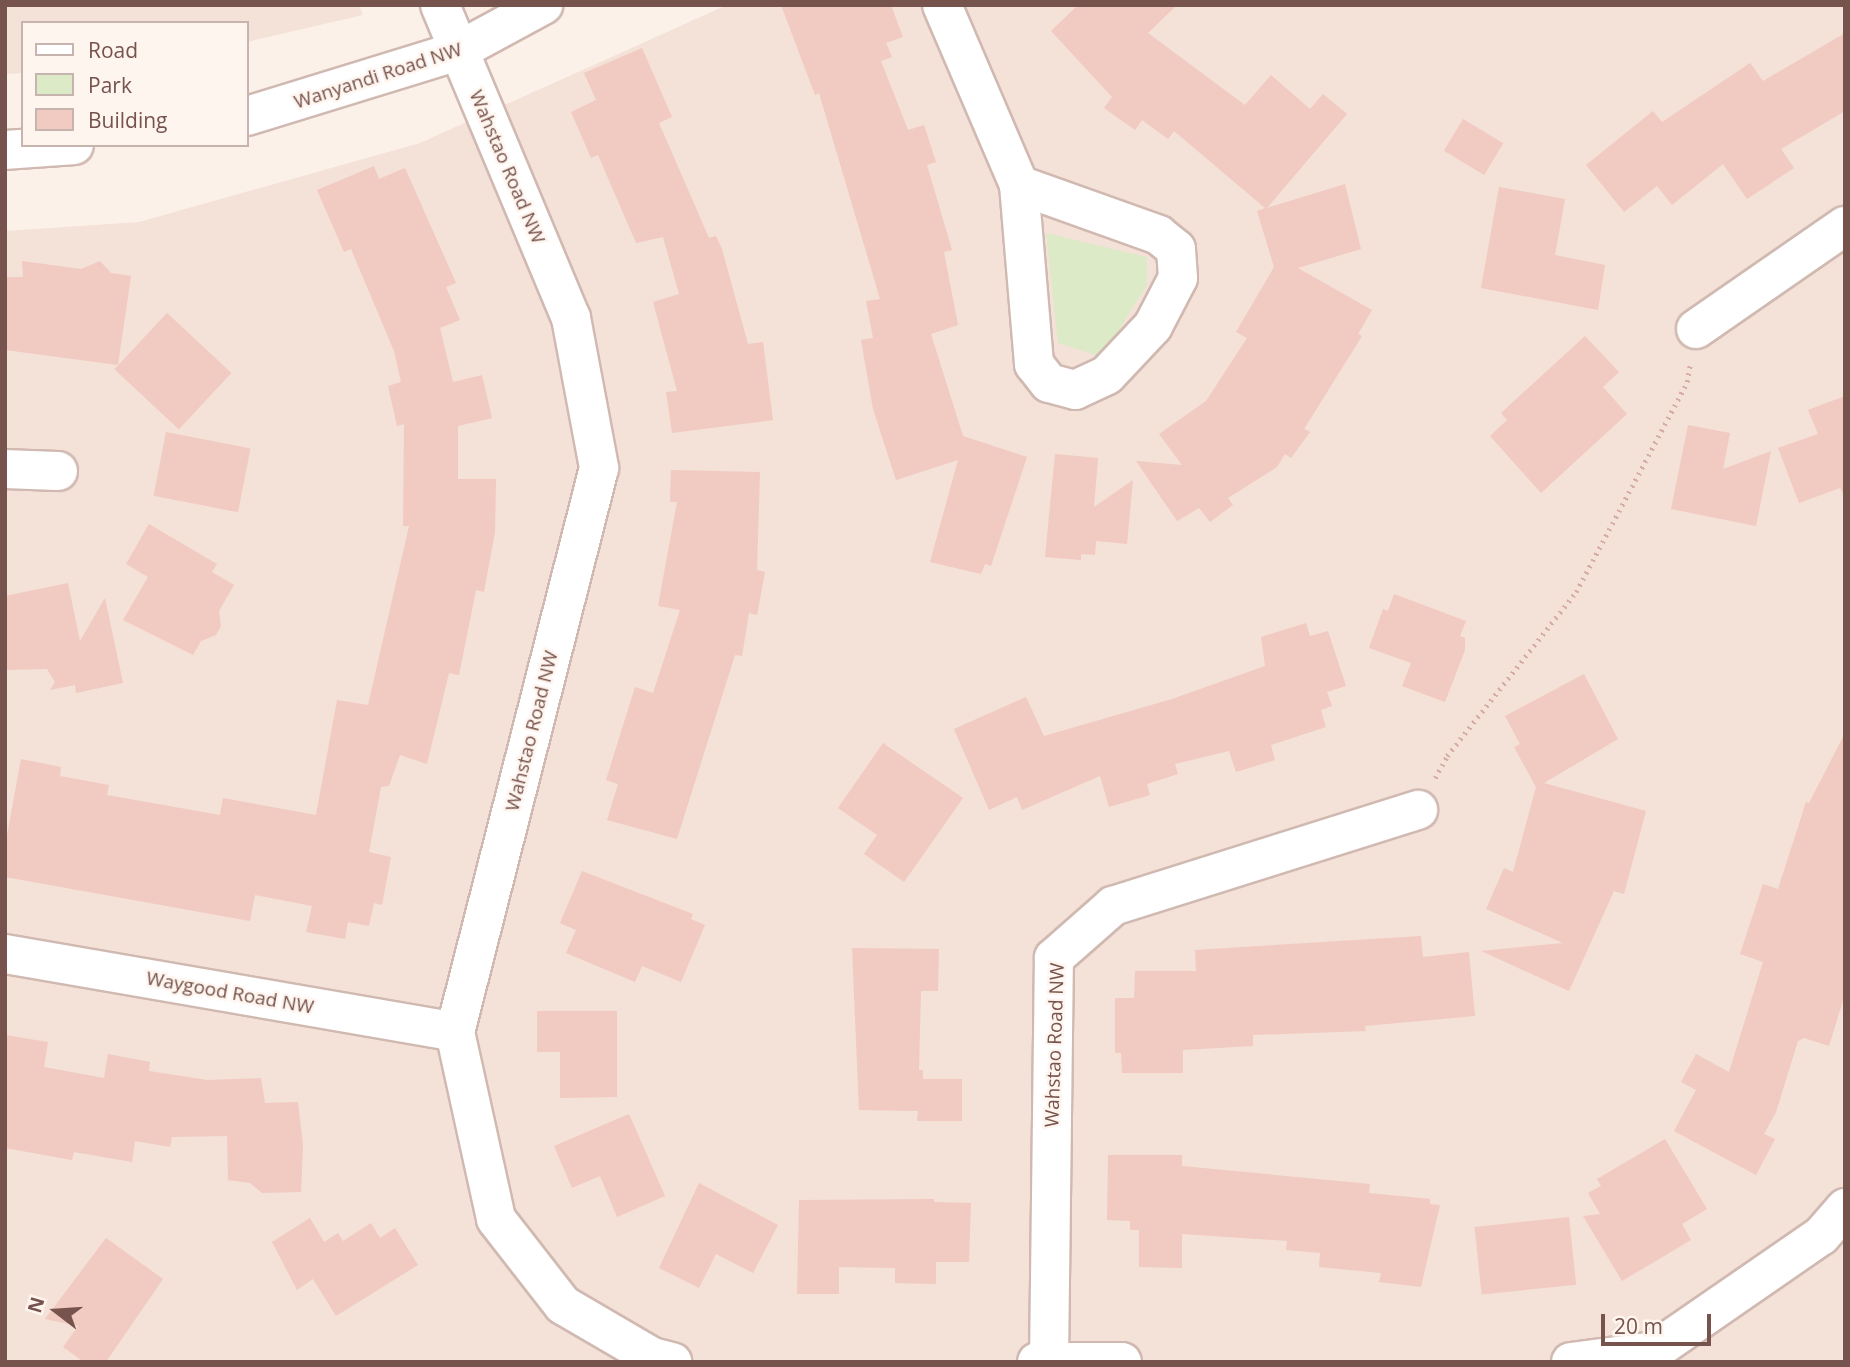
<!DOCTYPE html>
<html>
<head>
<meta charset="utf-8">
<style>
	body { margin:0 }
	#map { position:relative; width:1850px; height:1367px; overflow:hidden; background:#fcf1e9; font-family:"Open Sans",sans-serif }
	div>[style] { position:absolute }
	.residential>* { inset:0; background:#f4e1d7 }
	.green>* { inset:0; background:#dceac7 }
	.building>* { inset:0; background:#f1cac1; transform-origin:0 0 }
	.path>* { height:4.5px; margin-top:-2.25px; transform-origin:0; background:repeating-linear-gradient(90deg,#d6ada3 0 2px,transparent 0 7px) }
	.roads { filter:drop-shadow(2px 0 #d0b9b1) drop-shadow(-2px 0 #d0b9b1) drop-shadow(0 2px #d0b9b1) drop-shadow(0 -2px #d0b9b1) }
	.street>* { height:38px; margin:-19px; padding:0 19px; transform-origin:19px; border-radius:19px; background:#fff }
	.secondary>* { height:38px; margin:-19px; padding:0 19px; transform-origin:19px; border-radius:19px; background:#fff }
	span { translate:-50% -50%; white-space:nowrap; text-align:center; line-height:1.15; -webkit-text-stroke:5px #fff5ef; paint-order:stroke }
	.street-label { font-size:19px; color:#76534c }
	.frame { position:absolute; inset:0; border:7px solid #76534c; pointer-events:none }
	.legend { position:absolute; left:21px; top:21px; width:228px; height:126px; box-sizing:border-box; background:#fff5ef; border:2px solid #c8b4ae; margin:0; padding:9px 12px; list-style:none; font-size:21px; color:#76534c }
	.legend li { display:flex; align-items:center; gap:14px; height:35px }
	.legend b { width:35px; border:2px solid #c8b4ae }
	.north { position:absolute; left:21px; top:1276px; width:70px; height:70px; -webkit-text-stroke:5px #fff5ef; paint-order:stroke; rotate:287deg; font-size:19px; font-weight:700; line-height:28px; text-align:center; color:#76534c }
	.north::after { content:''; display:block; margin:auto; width:24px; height:32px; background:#76534c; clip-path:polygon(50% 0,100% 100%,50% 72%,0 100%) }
	.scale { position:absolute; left:1601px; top:1314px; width:110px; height:32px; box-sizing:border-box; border:4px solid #76534c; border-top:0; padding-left:9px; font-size:21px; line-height:24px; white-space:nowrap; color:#76534c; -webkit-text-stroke:5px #fff5ef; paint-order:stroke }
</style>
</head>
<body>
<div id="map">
	<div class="residential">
		<div style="clip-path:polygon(5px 5px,359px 5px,363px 15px,247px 42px,247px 23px,23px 23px,23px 73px,5px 74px)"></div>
		<div style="clip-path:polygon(727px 5px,1845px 5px,1845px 1362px,5px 1362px,5px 231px,139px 222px,420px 143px)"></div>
	</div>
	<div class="green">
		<div style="clip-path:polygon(1046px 233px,1147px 257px,1147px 285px,1102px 357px,1058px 343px)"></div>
	</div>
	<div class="building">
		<div style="clip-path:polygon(781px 5px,891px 5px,903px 37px,886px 43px,892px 57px,881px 61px,908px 130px,924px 125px,936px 162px,927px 165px,952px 250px,944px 252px,958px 325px,931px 334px,963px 436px,1027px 457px,991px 566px,985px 564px,981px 574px,930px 562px,958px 460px,896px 480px,873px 409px,861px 340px,873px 338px,866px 301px,880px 299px,819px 93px,815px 95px)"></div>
		<div style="clip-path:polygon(1078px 5px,1177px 5px,1148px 33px,1245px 105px,1271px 75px,1310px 109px,1323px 94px,1347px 114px,1267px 208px,1345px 184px,1361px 249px,1298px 268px,1372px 310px,1358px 334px,1362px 336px,1304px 429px,1310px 432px,1291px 458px,1285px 454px,1277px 467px,1228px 498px,1233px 505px,1210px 522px,1199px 508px,1177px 521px,1136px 461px,1182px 465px,1159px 434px,1206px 401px,1247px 338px,1236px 332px,1274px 267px,1257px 211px,1265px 208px,1174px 131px,1168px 139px,1142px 120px,1135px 130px,1104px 108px,1112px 97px,1051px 31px)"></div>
		<div style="clip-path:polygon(1845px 33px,1845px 111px,1781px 149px,1794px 168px,1747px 199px,1723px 164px,1672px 205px,1657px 186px,1624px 212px,1586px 165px,1653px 111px,1662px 122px,1750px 63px,1763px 81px)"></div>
		<div style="clip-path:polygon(642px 48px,672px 117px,659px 123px,709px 238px,716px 236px,722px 249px,748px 344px,763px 342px,773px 420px,672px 433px,666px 392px,677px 391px,653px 302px,679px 294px,663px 237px,636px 243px,598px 155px,591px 158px,571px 112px,596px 100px,584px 73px)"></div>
		<div style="left:1463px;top:119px;width:47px;height:37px;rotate:31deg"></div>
		<div style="clip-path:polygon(374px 166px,379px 179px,405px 168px,456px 283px,446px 287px,460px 320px,440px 328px,453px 382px,482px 375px,492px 418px,458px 426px,458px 479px,496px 479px,495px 532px,484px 592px,476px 590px,459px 675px,449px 673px,427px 764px,400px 755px,389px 786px,381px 787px,369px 852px,391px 857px,382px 905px,374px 903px,369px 926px,348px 922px,345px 939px,306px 932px,312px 906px,255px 895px,250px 921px,5px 877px,5px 846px,21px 759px,61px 767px,60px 776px,109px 785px,107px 795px,220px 815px,223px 798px,316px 815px,337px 700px,368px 705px,409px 526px,403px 526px,404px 424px,397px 426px,388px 386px,401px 382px,394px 351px,351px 249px,344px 252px,317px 190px)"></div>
		<div style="clip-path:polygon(1499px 187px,1565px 199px,1555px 255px,1605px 265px,1598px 310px,1481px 288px)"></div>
		<div style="clip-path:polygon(22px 261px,81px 269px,100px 261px,111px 273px,131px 276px,118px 365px,5px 350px,5px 277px,23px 277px)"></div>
		<div style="left:167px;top:313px;width:88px;height:77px;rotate:43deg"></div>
		<div style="clip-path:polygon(1585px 336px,1619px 372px,1603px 387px,1627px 414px,1541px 493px,1490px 436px,1507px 420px,1501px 413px)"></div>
		<div style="clip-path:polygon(1845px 396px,1845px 497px,1840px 488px,1799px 503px,1778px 448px,1818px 434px,1808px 410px)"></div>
		<div style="clip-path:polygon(1688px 425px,1730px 433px,1723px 469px,1771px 451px,1756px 526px,1671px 509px)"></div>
		<div style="left:166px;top:432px;width:86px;height:65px;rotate:11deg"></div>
		<div style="clip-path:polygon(1055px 454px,1098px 458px,1094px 507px,1133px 480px,1127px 544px,1096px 541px,1095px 555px,1081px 554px,1081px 560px,1045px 557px)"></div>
		<div style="clip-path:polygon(671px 470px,760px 472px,757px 570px,765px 572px,757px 615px,749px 613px,742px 656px,735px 655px,677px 839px,607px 820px,618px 784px,606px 780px,635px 687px,653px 693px,680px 610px,658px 606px,677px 502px,670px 502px)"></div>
		<div style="clip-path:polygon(149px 524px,217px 564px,212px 572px,234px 585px,219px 611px,221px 626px,216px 635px,201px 641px,193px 655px,123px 620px,148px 577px,126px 564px)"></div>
		<div style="clip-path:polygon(68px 583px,80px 641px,105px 598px,123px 683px,76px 693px,75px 685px,50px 690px,55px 682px,47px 669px,5px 670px,5px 596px)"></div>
		<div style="clip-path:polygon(1394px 594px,1466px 621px,1460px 636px,1465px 638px,1465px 650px,1445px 702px,1402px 686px,1411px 663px,1369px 648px,1383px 609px,1388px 611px)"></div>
		<div style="clip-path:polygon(1306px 623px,1310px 636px,1328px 631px,1346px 686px,1327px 692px,1332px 706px,1321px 710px,1326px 727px,1271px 745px,1275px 760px,1236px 772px,1229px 751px,1175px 764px,1178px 774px,1147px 784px,1150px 795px,1109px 807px,1100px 776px,1022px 810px,1017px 797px,989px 810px,954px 729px,1026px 697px,1044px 736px,1172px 699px,1265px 666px,1261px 637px)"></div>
		<div style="clip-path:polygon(1584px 674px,1618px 739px,1544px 783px,1646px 811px,1624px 894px,1614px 891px,1569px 991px,1481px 951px,1563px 943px,1486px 909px,1504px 868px,1513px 872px,1536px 787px,1514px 747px,1520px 744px,1505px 716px)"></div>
		<div style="clip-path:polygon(1845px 733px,1845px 994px,1829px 1046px,1804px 1038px,1798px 1041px,1776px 1112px,1764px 1134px,1775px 1139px,1756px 1175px,1674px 1131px,1696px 1090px,1681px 1082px,1696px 1054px,1729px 1072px,1763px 962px,1740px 954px,1763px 884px,1778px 889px,1806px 802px,1809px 803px)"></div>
		<div style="clip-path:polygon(883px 743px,963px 798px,904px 882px,864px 854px,877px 835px,838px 808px)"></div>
		<div style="clip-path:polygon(582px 871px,693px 914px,691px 919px,705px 925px,681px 982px,642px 966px,635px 982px,566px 953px,576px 930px,560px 923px)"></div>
		<div style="clip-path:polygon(1421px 936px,1423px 957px,1469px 952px,1475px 1016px,1365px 1026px,1366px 1031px,1253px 1035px,1253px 1046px,1183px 1050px,1183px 1073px,1122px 1073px,1121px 1053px,1115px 1053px,1115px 998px,1134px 998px,1135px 971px,1196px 971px,1195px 950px)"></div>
		<div style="clip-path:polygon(852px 948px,939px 949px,938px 991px,921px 991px,919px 1070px,923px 1070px,923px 1079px,962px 1079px,962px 1121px,917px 1121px,918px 1111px,859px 1110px)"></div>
		<div style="clip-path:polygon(537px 1011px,617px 1011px,617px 1097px,560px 1098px,560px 1052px,537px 1052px)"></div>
		<div style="clip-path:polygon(5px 1035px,48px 1042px,44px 1067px,104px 1078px,108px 1054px,150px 1062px,149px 1071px,207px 1080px,261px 1078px,265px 1103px,298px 1102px,303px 1145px,301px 1192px,262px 1193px,250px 1183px,228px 1180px,227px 1136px,172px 1137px,170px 1147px,135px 1141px,132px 1162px,74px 1152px,72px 1160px,5px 1148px)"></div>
		<div style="clip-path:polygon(629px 1114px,665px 1196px,617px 1217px,600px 1176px,572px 1188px,554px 1146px)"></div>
		<div style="clip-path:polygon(1665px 1139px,1707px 1209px,1682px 1224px,1691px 1240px,1622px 1281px,1583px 1216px,1600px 1214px,1588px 1193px,1601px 1186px,1597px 1179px)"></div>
		<div style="clip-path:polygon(1108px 1155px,1182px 1155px,1182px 1166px,1370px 1184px,1369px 1193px,1430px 1199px,1430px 1204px,1440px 1205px,1421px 1287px,1379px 1282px,1381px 1273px,1319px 1267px,1320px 1253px,1286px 1250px,1287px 1241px,1182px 1234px,1182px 1268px,1139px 1267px,1139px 1230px,1130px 1230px,1130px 1221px,1107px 1220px)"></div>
		<div style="clip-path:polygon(699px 1183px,778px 1225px,753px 1273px,716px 1254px,699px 1288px,659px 1268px)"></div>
		<div style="clip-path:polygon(934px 1199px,934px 1202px,971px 1203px,969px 1262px,936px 1262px,936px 1284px,895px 1283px,895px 1268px,839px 1267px,839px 1294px,797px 1294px,799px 1200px)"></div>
		<div style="left:1569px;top:1217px;width:68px;height:95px;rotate:84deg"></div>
		<div style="clip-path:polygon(310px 1218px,324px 1242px,338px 1233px,343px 1241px,371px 1223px,380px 1238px,395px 1228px,418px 1265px,336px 1316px,313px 1279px,297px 1290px,272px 1242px)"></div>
		<div style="clip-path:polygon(106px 1238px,163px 1279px,106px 1362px,84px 1362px,63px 1347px,78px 1326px,45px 1319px)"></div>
	</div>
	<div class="path">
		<div style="left:1435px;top:778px;width:25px;rotate:-61deg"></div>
		<div style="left:1447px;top:756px;width:209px;rotate:-51.8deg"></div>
		<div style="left:1576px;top:592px;width:238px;rotate:-62.1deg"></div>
		<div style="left:1687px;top:382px;width:17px;rotate:-80deg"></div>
	</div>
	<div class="roads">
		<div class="street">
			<div style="left:440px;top:5px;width:339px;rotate:67.3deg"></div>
			<div style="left:571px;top:318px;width:153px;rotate:79.4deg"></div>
			<div style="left:599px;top:468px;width:582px;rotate:104.32deg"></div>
			<div style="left:455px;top:1032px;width:191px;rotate:77.6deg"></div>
			<div style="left:496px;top:1219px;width:109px;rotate:52.1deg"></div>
			<div style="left:563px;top:1305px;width:103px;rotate:30.3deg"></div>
			<div style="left:652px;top:1357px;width:21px;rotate:14deg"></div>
			<div style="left:942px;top:5px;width:196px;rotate:66.8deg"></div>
			<div style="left:1019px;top:185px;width:180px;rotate:85.2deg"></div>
			<div style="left:1034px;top:364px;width:24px;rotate:52deg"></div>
			<div style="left:1049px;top:383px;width:27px;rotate:15deg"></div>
			<div style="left:1075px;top:390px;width:35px;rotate:-25deg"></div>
			<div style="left:1107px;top:375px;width:67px;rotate:-46.8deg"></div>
			<div style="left:1153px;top:326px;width:54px;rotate:-62.5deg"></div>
			<div style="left:1178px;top:278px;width:29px;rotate:-94deg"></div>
			<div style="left:1176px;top:249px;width:22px;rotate:-141deg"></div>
			<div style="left:1159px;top:235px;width:149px;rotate:-160.3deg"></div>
			<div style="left:1696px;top:329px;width:181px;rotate:-34.7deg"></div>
			<div style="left:5px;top:469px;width:53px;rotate:2.2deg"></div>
			<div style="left:5px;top:954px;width:457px;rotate:9.8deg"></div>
			<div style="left:1037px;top:1362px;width:85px"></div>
			<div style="left:1049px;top:1362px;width:404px;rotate:-89.3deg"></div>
			<div style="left:1054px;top:958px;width:79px;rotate:-41.4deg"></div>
			<div style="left:1113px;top:906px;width:320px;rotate:-17.5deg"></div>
			<div style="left:1571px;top:1362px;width:84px;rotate:-7.5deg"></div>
			<div style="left:1654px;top:1351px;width:203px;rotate:-34.6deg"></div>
			<div style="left:1821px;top:1236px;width:37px;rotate:-49deg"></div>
		</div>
		<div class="secondary">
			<div style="left:247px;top:116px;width:221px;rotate:-17.1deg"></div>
			<div style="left:458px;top:51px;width:97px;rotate:-28.4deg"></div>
			<div style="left:5px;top:150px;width:69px;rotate:-4.1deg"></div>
		</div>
	</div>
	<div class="street-label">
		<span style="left:378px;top:76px;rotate:-18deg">Wanyandi Road NW</span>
		<span style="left:507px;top:167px;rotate:67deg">Wahstao Road NW</span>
		<span style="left:532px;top:731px;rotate:-76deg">Wahstao Road NW</span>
		<span style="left:230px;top:993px;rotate:10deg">Waygood Road NW</span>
		<span style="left:1055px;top:1045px;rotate:-88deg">Wahstao Road NW</span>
	</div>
	<div class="frame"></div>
	<ul class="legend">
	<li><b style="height:9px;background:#fff"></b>Road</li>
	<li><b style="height:19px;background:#dceac7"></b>Park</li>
	<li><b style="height:19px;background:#f1cac1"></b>Building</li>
	</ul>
	<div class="north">N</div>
	<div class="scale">20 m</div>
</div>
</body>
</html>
